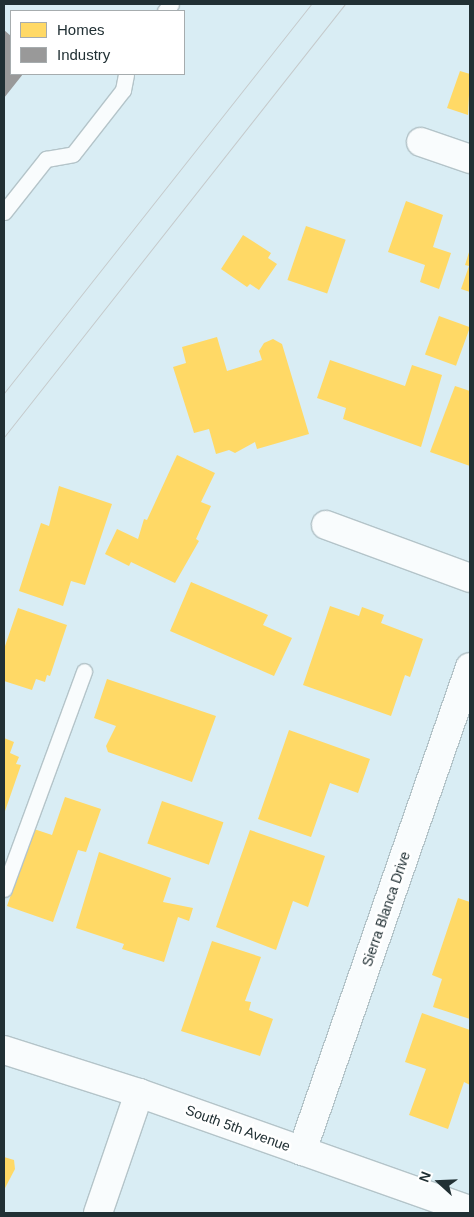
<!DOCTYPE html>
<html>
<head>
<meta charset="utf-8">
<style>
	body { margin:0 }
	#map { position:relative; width:474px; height:1217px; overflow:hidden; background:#d9edf4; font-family:Helvetica,sans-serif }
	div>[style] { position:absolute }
	.homes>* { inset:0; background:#ffd966; transform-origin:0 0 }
	.industry>* { inset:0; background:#999 }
	.roads { filter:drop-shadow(1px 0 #b4c4c9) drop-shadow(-1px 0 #b4c4c9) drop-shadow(0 1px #b4c4c9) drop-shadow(0 -1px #b4c4c9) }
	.lane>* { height:15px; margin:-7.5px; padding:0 7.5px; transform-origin:7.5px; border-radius:7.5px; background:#f9fcfd }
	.street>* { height:28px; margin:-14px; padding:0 14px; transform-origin:14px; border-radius:14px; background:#f9fcfd }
	.secondary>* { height:28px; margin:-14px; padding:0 14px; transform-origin:14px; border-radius:14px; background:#f9fcfd }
	.tram>* { height:1px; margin:-0.5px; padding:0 0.5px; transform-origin:0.5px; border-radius:0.5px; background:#c5cacb }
	span { translate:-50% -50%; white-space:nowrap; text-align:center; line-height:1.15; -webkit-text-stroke:5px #fff; paint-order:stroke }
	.street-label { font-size:14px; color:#213034 }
	.frame { position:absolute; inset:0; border:5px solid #213034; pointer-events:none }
	.legend { position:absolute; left:10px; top:10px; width:175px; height:65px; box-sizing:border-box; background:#fff; border:1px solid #a6acae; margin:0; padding:6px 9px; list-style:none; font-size:15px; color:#213034 }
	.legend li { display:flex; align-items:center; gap:10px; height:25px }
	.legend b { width:25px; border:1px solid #a6acae }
	.north { position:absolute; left:414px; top:1157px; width:50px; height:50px; -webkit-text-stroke:4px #fff; paint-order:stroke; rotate:290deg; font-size:14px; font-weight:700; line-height:20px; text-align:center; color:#213034 }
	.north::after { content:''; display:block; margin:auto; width:18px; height:22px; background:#213034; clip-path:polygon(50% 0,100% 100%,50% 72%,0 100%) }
</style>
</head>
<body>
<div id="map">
	<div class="homes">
		<div style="clip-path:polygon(460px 71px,470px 74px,468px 115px,447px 108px)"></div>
		<div style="clip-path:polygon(406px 201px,443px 215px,433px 247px,451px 253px,439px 289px,420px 282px,425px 265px,388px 252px)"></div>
		<div style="left:306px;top:226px;width:42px;height:57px;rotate:19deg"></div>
		<div style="clip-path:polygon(243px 235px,271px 253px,268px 258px,277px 264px,259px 290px,250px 284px,247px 287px,221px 269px)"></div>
		<div style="clip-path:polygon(470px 249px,470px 292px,461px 289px,469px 266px,465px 265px)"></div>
		<div style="left:439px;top:316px;width:33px;height:41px;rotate:20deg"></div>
		<div style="clip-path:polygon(217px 337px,227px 371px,262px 360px,259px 351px,264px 343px,273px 339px,282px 344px,309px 434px,257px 449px,255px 442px,235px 453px,229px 450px,216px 454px,209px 429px,194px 433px,173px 367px,186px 363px,182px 347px)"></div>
		<div style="clip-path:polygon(330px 360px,405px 386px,412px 365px,442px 375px,421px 447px,343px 419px,346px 408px,317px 398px)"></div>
		<div style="clip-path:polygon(455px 386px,470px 391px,470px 466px,430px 452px)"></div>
		<div style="clip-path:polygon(177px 455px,215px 473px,201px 502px,211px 506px,196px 539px,199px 541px,175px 583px,131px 562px,129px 566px,105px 554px,117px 529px,138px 539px,144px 519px,147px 520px)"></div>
		<div style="clip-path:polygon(59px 486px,112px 504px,85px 585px,71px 581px,63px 606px,19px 591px,41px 523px,49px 526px)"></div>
		<div style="clip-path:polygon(191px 582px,268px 615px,263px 625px,292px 638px,274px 676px,170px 631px)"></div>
		<div style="clip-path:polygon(330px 606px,359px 616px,362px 607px,384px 615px,381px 623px,423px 639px,410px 677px,405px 675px,391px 716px,303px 685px)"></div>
		<div style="clip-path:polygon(18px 608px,67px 625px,50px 676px,47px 675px,45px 682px,36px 679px,32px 690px,4px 681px,4px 649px)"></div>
		<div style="clip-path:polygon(107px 679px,216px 716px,192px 782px,108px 752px,106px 746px,116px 726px,94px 718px)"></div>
		<div style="clip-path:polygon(289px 730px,370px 759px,358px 793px,330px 783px,311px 837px,258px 819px)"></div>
		<div style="clip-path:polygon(4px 738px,14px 742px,10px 753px,19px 757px,16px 764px,21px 765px,4px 814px)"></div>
		<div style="clip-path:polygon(65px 797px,101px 809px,86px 852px,78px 850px,53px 922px,7px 906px,34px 829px,52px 835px)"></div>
		<div style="left:162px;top:801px;width:65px;height:45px;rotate:19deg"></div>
		<div style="clip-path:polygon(250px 830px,325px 856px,308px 907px,293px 901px,276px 950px,216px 927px)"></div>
		<div style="clip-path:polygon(99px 852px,171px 878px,163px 902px,193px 908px,189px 921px,178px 917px,164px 962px,122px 949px,124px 944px,76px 928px)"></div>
		<div style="clip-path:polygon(458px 898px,470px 902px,470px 1019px,433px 1007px,442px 979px,432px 975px)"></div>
		<div style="clip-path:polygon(212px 941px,261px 957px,245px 1001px,251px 1002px,249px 1010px,273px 1019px,260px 1056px,181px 1031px)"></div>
		<div style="clip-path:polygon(422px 1013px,470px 1030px,470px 1085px,464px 1082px,448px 1129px,409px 1115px,426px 1069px,405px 1062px)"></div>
		<div style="clip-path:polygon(4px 1157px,14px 1160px,15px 1169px,4px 1190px)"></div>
	</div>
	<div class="industry">
		<div style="clip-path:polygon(4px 30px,11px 36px,11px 74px,23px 74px,4px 98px)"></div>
	</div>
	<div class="roads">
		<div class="lane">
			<div style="left:165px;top:11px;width:9px;rotate:-49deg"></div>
			<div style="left:4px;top:212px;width:68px;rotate:-51.6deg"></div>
			<div style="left:46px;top:159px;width:27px;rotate:-10deg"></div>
			<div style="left:73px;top:154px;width:81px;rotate:-52deg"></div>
			<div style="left:123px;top:90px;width:16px;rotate:-79deg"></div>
			<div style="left:4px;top:889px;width:232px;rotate:-69.8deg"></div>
		</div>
		<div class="street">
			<div style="left:421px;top:142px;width:52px;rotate:19.1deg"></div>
			<div style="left:326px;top:525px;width:153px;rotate:20.2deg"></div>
			<div style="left:302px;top:1151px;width:512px;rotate:-70.86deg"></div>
			<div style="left:98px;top:1213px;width:127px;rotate:-71.1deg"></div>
		</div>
		<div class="secondary">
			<div style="left:4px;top:1050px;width:142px;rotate:17.7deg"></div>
			<div style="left:139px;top:1093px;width:351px;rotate:19.5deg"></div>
		</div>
	</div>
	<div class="tram">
		<div style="left:4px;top:393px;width:496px;rotate:-51.7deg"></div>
		<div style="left:4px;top:437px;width:551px;rotate:-51.78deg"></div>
	</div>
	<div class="street-label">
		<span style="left:386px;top:909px;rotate:-71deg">Sierra Blanca Drive</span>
		<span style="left:238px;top:1128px;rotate:20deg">South 5th Avenue</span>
	</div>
	<div class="frame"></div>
	<ul class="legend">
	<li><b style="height:14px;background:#ffd966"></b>Homes</li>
	<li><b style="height:14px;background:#999"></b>Industry</li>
	</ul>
	<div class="north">N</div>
</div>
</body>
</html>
